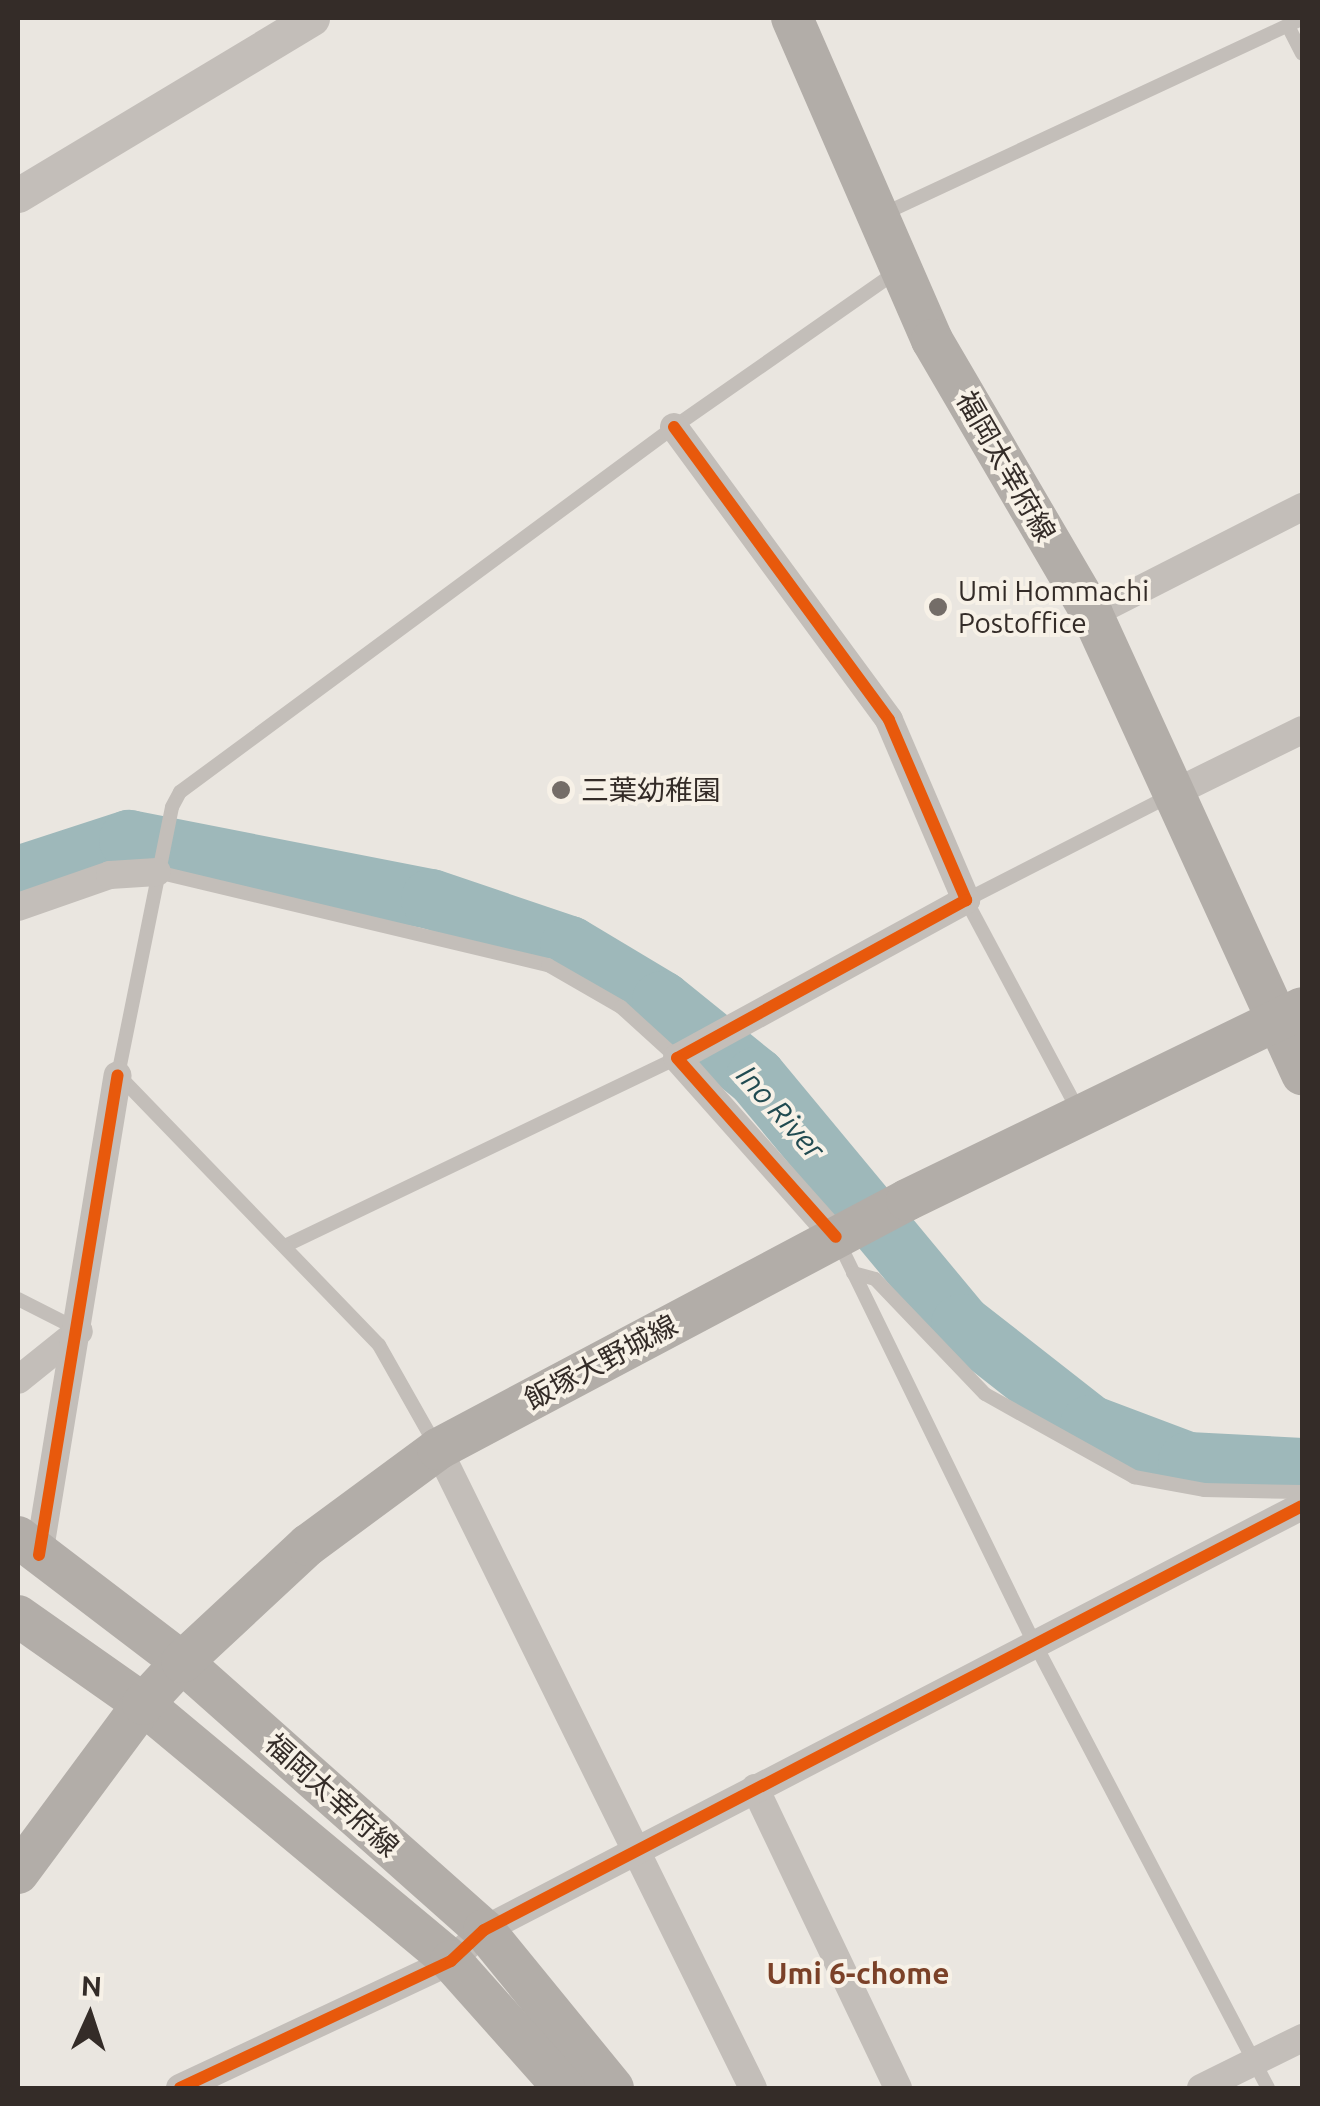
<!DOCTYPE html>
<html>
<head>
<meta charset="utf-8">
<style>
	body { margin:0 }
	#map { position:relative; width:1320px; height:2106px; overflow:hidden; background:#eae6e0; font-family:Ubuntu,"Noto Sans JP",sans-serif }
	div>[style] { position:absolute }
	.river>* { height:60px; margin:-30px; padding:0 30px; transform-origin:30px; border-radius:30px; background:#9eb8ba }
	.service>* { height:14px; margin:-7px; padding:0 7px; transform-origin:7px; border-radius:7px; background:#c3beb9 }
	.minor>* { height:28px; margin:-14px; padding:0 14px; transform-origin:14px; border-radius:14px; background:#c3beb9 }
	.tertiary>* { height:35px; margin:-17.5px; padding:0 17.5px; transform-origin:17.5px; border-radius:17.5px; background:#c3beb9 }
	.primary>* { height:42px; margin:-21px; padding:0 21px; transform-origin:21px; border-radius:21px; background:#b2ada8 }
	.cycleway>* { height:12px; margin:-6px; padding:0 6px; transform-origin:6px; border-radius:6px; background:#e8590c }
	.dots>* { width:28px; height:28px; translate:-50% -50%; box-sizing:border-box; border:5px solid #f7f1e7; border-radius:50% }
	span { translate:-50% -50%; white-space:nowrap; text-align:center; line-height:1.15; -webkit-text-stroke:8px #f7f1e7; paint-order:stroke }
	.street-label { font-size:28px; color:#342c28 }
	.poi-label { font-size:28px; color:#342c28 }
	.left { translate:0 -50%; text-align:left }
	.water-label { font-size:30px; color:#214b51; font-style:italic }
	.neighbourhood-label { font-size:30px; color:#7b4128; font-weight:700 }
	.frame { position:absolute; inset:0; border:20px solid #342c28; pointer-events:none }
	.north { position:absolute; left:40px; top:1966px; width:100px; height:100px; -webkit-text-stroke:8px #f7f1e7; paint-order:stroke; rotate:3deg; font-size:28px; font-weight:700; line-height:40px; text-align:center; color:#342c28 }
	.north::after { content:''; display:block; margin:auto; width:35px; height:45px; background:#342c28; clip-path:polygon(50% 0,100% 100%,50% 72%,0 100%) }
</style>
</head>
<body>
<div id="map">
	<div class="river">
		<div style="left:18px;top:876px;width:117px;rotate:-18deg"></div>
		<div style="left:129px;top:840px;width:308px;rotate:11.1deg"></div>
		<div style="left:431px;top:899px;width:147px;rotate:18.7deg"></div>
		<div style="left:570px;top:946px;width:107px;rotate:30.9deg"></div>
		<div style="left:662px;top:1001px;width:121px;rotate:39deg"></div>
		<div style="left:756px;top:1077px;width:321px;rotate:50.3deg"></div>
		<div style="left:961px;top:1324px;width:164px;rotate:38.1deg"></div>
		<div style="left:1090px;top:1425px;width:105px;rotate:20.7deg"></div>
		<div style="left:1188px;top:1462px;width:114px;rotate:3deg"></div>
	</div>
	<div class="service">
		<div style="left:1288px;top:26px;width:31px;rotate:63deg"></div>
		<div style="left:881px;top:215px;width:464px;rotate:-25deg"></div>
		<div style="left:157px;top:872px;width:402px;rotate:13.4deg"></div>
		<div style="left:548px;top:965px;width:84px;rotate:29.9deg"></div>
		<div style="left:621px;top:1007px;width:76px;rotate:42.3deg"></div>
		<div style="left:677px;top:1058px;width:435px;rotate:154.4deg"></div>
		<div style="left:1078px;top:1110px;width:238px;rotate:-118.1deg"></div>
		<div style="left:966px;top:900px;width:230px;rotate:-27.1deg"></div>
		<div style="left:839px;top:1243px;width:446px;rotate:64deg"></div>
		<div style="left:1035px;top:1644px;width:501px;rotate:62.31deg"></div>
		<div style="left:853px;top:1273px;width:23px;rotate:15deg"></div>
		<div style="left:875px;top:1279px;width:159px;rotate:46.3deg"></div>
		<div style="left:985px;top:1394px;width:171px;rotate:29.1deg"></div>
		<div style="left:1134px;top:1477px;width:71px;rotate:10.5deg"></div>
		<div style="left:1204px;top:1490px;width:98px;rotate:1.2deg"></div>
		<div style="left:18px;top:1299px;width:68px;rotate:26.9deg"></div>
		<div style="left:435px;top:1444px;width:114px;rotate:-119.5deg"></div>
		<div style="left:379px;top:1345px;width:376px;rotate:-134deg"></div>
		<div style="left:118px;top:1075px;width:273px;rotate:-78.6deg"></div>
		<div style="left:172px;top:807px;width:17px;rotate:-62deg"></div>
		<div style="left:180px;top:792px;width:614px;rotate:-36.46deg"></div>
		<div style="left:674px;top:427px;width:269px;rotate:-34.9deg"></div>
	</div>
	<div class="minor">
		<div style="left:674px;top:427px;width:363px;rotate:53.7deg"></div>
		<div style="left:889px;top:720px;width:196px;rotate:66.8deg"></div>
		<div style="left:966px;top:900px;width:329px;rotate:151.3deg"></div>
		<div style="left:677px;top:1058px;width:239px;rotate:48.4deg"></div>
		<div style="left:1092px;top:614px;width:236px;rotate:-27deg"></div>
		<div style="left:1176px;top:792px;width:140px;rotate:-26.2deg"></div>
		<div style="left:18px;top:907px;width:97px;rotate:-19.2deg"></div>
		<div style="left:110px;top:875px;width:47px;rotate:-3.7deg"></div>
		<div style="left:18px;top:1380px;width:78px;rotate:-38.8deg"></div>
		<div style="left:438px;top:1449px;width:712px;rotate:63.76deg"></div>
		<div style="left:39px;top:1555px;width:486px;rotate:-80.7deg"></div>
		<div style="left:755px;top:1788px;width:332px;rotate:64.5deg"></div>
		<div style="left:180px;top:2088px;width:299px;rotate:-25.1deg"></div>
		<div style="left:451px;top:1961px;width:45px;rotate:-43.2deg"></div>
		<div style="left:484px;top:1930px;width:921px;rotate:-27.4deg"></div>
		<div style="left:1201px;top:2088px;width:113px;rotate:-26.3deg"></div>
	</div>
	<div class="tertiary">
		<div style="left:18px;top:195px;width:343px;rotate:-31deg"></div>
	</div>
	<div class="primary">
		<div style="left:792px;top:18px;width:351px;rotate:66.5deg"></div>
		<div style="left:932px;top:340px;width:317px;rotate:59.7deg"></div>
		<div style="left:1092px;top:614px;width:506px;rotate:65.46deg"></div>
		<div style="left:18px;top:1537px;width:206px;rotate:37.3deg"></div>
		<div style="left:182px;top:1662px;width:404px;rotate:41.6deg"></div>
		<div style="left:484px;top:1930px;width:204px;rotate:50.8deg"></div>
		<div style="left:18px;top:1616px;width:153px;rotate:35.1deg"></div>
		<div style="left:143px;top:1704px;width:401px;rotate:39.8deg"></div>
		<div style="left:451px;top:1961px;width:170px;rotate:48.3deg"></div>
		<div style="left:18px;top:1873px;width:210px;rotate:-53.5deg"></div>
		<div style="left:143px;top:1704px;width:57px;rotate:-47.1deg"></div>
		<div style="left:182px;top:1662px;width:172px;rotate:-42.9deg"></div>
		<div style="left:308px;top:1545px;width:162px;rotate:-36.4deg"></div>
		<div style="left:438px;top:1449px;width:531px;rotate:-27.96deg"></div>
		<div style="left:907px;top:1200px;width:439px;rotate:-25.9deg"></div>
	</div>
	<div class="cycleway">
		<div style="left:674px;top:427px;width:363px;rotate:53.7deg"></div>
		<div style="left:889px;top:720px;width:196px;rotate:66.8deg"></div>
		<div style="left:966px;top:900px;width:329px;rotate:151.3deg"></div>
		<div style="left:677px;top:1058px;width:239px;rotate:48.4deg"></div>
		<div style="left:39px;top:1555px;width:486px;rotate:-80.7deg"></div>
		<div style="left:180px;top:2088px;width:299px;rotate:-25.1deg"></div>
		<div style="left:451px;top:1961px;width:45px;rotate:-43.2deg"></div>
		<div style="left:484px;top:1930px;width:921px;rotate:-27.4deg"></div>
	</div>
	<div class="dots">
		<div style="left:938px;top:607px;background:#746d68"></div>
		<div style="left:561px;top:790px;background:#746d68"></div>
	</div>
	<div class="street-label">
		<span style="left:1006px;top:466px;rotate:60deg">福岡太宰府線</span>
		<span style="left:601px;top:1362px;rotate:-28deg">飯塚大野城線</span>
		<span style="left:332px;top:1795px;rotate:42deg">福岡太宰府線</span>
	</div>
	<div class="poi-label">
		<span class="left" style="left:958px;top:607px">Umi Hommachi<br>Postoffice</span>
		<span class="left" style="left:581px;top:790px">三葉幼稚園</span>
	</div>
	<div class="water-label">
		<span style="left:781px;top:1112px;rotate:48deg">Ino River</span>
	</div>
	<div class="neighbourhood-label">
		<span style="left:858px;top:1973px">Umi 6-chome</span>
	</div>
	<div class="frame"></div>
	<div class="north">N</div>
</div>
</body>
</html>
